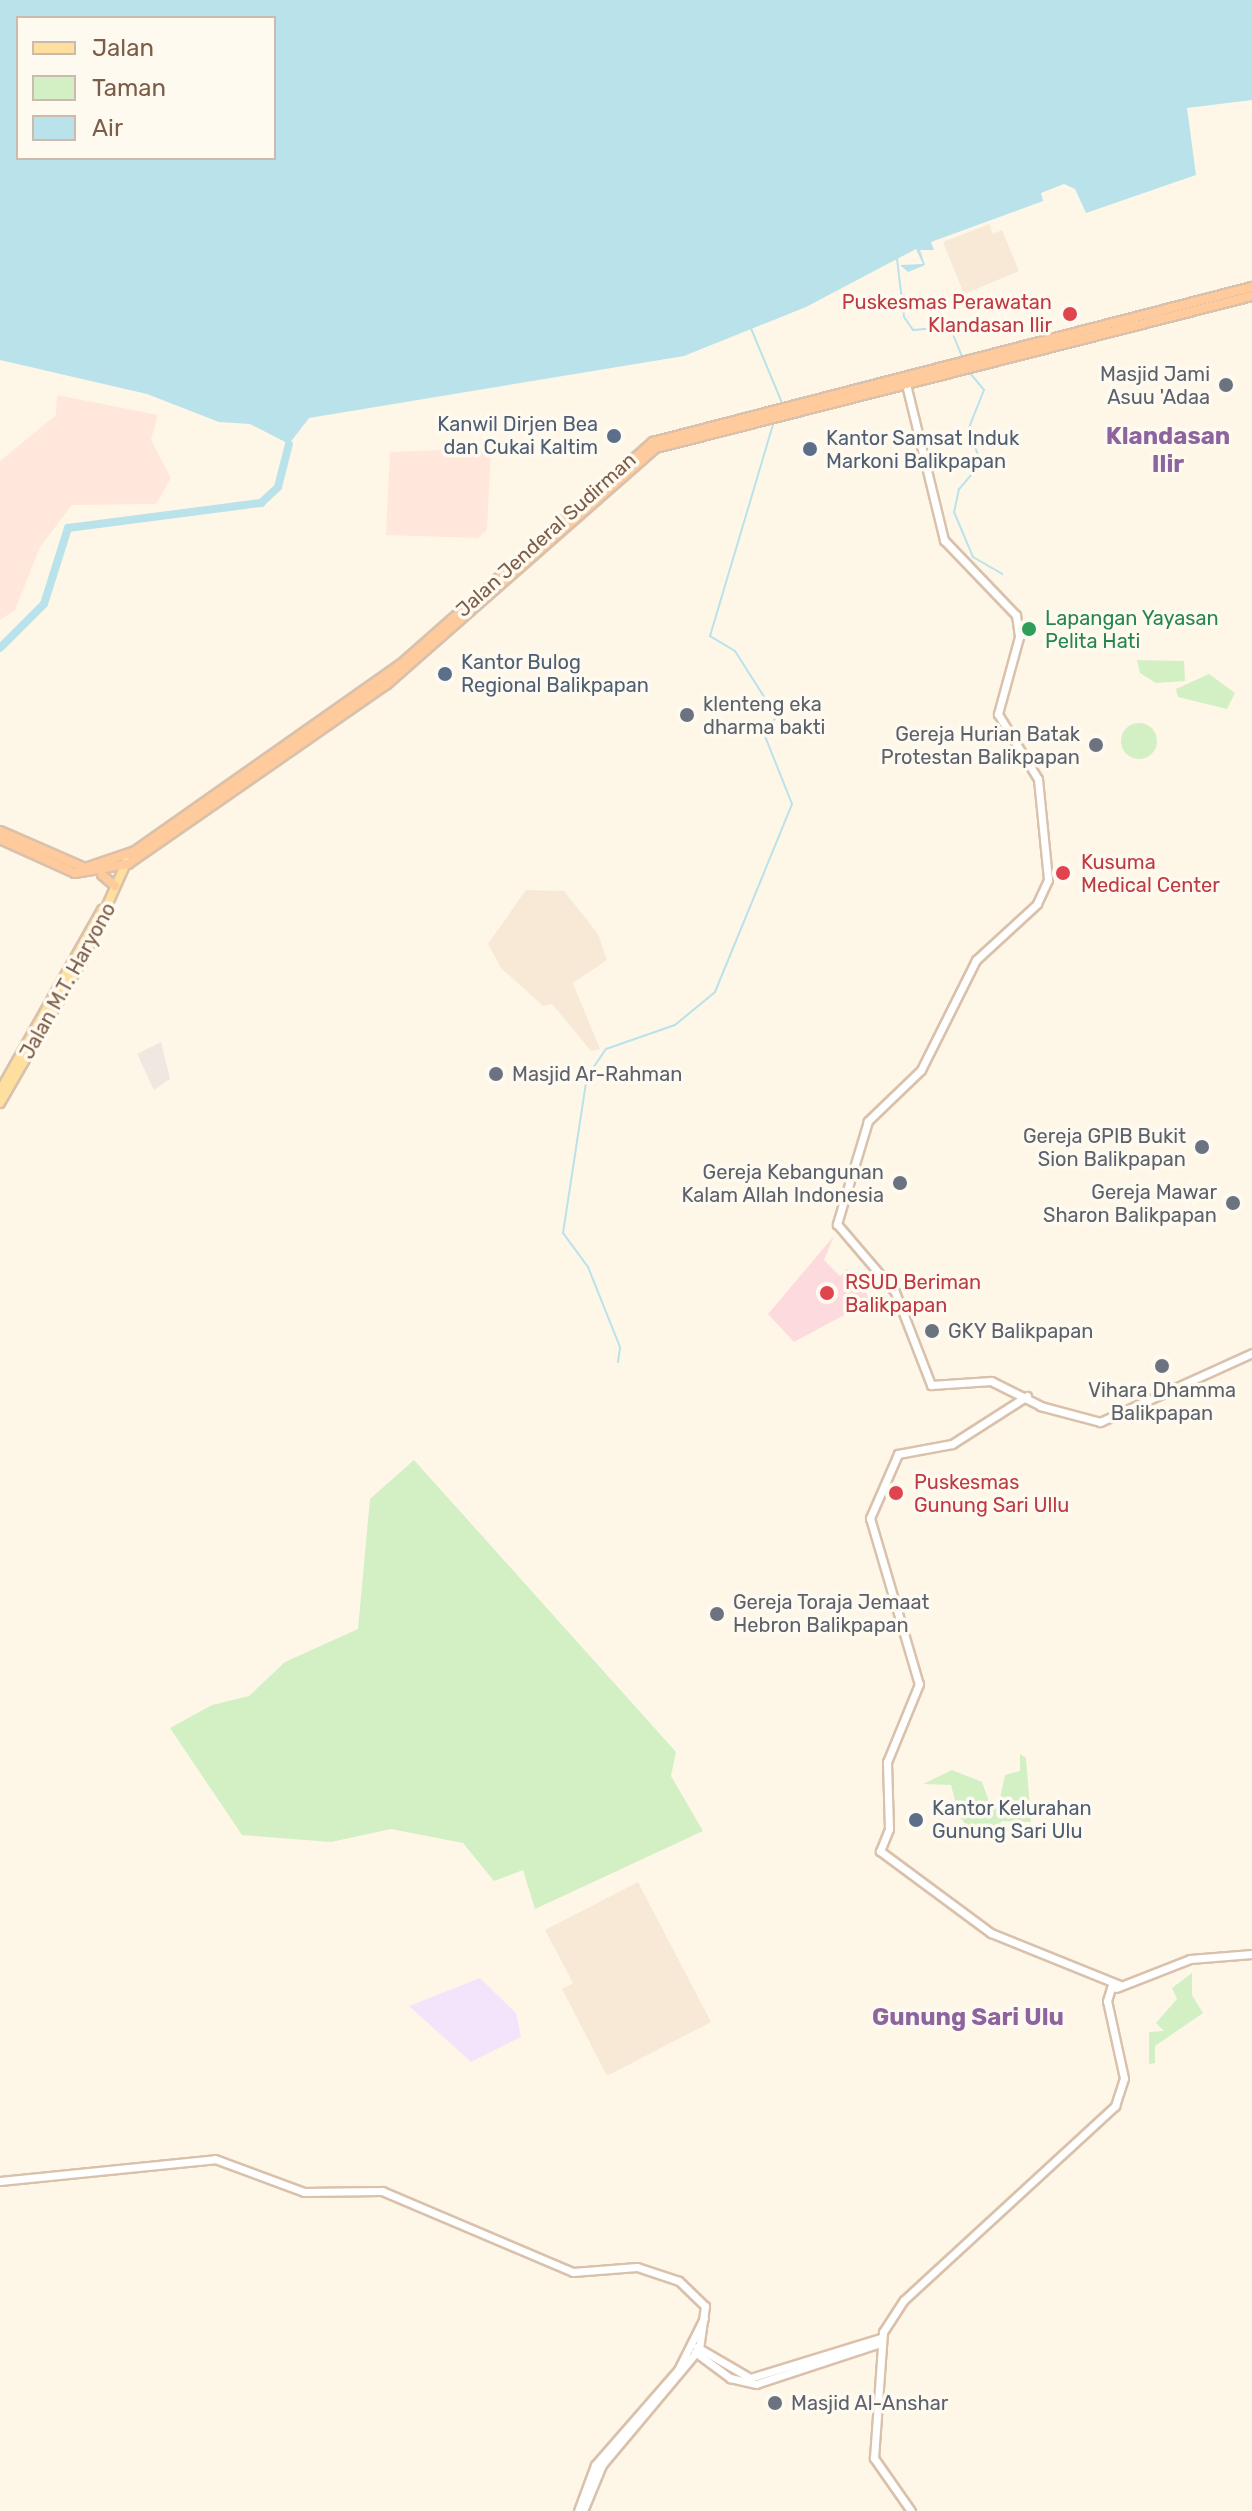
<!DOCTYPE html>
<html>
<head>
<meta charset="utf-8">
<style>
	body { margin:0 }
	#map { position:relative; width:1252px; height:2511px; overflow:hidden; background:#fef7e8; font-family:Rubik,sans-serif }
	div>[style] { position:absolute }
	.residential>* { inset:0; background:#f7e9d5 }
	.commercial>* { inset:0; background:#ffe7db }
	.industrial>* { inset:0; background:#efe8e1 }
	.education>* { inset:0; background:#f4e4fb }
	.medical>* { inset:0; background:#fddadd }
	.green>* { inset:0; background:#d3efc4 }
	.round { border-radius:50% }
	.water>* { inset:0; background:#b9e2eb }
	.stream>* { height:2px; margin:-1px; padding:0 1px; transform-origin:1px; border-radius:1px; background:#b9e2eb }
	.river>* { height:8px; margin:-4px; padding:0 4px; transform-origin:4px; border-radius:4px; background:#b9e2eb }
	.roads { filter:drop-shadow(2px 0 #d9c1ab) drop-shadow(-2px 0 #d9c1ab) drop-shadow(0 2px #d9c1ab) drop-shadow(0 -2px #d9c1ab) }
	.secondary>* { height:7px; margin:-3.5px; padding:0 3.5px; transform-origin:3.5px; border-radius:3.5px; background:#fff }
	.primary>* { height:8px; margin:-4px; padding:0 4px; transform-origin:4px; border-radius:4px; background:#ffdf9e }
	.trunk>* { height:8px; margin:-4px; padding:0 4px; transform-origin:4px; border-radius:4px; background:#ffcb9c }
	.dots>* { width:22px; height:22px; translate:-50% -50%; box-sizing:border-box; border:4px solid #fffaf0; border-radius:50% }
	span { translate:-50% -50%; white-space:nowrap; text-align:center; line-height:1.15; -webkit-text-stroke:7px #fffaf0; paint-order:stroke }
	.health-label { font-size:20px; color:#be3a42 }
	.right { translate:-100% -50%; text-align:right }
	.left { translate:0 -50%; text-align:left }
	.worship-label { font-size:20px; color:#5b616d }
	.service-label { font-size:20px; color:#4e5e75 }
	.street-label { font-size:20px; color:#7c5d48 }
	.leisure-label { font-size:20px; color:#27864d }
	.quarter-label { font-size:24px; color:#8e649f; font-weight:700 }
	.legend { position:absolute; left:16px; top:16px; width:260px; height:144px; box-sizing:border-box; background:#fffaf0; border:2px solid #cbbbad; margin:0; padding:10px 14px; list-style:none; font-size:24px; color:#7c5d48 }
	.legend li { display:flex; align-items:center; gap:16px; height:40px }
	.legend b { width:40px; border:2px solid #cbbbad }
</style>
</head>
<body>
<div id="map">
	<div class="residential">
		<div style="clip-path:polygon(989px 224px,993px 234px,1002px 230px,1019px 271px,964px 294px,943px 242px)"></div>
		<div style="clip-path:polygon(526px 890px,564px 891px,598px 934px,607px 960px,573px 983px,600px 1049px,591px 1051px,552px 1004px,543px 1006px,501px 968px,488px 944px)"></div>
		<div style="clip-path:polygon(638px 1882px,711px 2022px,607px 2076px,562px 1989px,573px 1983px,545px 1930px)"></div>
	</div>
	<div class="commercial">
		<div style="clip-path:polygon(57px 395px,158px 415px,151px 440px,171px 478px,156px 504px,72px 505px,40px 547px,15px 610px,0 620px,0 461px,56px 415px)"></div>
		<div style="clip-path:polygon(491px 448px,487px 530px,478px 538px,386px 535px,390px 452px)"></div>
	</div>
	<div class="industrial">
		<div style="clip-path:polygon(161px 1042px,170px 1079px,154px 1090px,137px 1054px)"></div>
	</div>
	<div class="education">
		<div style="clip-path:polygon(480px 1978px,516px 2013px,521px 2037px,471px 2062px,409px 2006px)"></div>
	</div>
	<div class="medical">
		<div style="clip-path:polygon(834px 1236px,824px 1260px,840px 1276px,847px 1269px,860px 1278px,870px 1301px,794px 1342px,768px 1314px)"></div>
	</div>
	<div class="green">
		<div style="clip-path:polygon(1137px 660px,1184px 661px,1185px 681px,1156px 683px,1140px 673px)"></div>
		<div style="clip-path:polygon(1209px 674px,1235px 693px,1227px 709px,1178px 697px,1176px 689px)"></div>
		<div class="round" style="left:1121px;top:723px;width:36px;height:36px"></div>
		<div style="clip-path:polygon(414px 1460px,676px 1752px,671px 1776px,703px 1831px,535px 1909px,523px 1870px,494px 1881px,463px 1843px,391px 1829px,331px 1842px,242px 1835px,170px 1728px,212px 1705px,249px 1696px,285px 1662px,358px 1629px,370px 1499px)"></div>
		<div style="clip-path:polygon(1020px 1754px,1026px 1758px,1031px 1822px,1002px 1821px,987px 1839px,978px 1840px,959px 1816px,951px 1785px,923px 1784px,952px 1770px,982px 1782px,990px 1804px,999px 1803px,1005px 1775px,1020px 1771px)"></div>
		<div style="clip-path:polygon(1192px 1973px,1192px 1995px,1203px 2013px,1155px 2046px,1155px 2063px,1149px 2064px,1149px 2032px,1164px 2031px,1156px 2023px,1177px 1999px,1172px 1988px)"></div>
	</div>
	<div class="water">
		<div style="clip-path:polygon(evenodd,0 0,1252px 0,1252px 100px,1187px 108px,1196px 175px,1086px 213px,1075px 189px,1064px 184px,1041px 193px,1043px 201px,931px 242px,934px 250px,920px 250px,925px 265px,908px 272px,900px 265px,923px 264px,916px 249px,806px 307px,684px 356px,309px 418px,289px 444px,250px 424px,219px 422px,147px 394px,0 360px,0 0,18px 18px,274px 18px,274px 158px,18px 158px,18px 18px)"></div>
	</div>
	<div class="stream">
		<div style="left:897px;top:259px;width:58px;rotate:83.1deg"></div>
		<div style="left:904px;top:317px;width:16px;rotate:55deg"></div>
		<div style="left:913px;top:330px;width:37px;rotate:-5deg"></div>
		<div style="left:950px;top:327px;width:35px;rotate:68deg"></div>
		<div style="left:750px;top:326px;width:83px;rotate:67.4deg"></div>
		<div style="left:969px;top:372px;width:23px;rotate:50deg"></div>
		<div style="left:984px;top:390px;width:43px;rotate:111.8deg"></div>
		<div style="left:968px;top:430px;width:35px;rotate:68deg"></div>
		<div style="left:981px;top:463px;width:34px;rotate:130deg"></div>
		<div style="left:959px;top:489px;width:24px;rotate:102deg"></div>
		<div style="left:954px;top:512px;width:49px;rotate:67.1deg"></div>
		<div style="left:973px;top:557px;width:34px;rotate:30deg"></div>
		<div style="left:618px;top:1362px;width:15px;rotate:-82deg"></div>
		<div style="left:620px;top:1347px;width:86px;rotate:-111.8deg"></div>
		<div style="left:588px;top:1267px;width:42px;rotate:-126.3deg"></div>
		<div style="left:563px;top:1233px;width:158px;rotate:-81.3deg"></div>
		<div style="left:587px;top:1077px;width:34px;rotate:-56deg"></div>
		<div style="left:606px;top:1049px;width:73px;rotate:-19.2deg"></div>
		<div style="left:675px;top:1025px;width:52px;rotate:-39.5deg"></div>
		<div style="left:715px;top:992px;width:203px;rotate:-67.7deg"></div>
		<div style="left:792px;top:804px;width:79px;rotate:-111.7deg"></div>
		<div style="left:763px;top:731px;width:20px;rotate:-45deg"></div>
		<div style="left:777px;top:717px;width:78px;rotate:-122.5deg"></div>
		<div style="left:735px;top:651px;width:29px;rotate:-149deg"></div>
		<div style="left:710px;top:636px;width:224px;rotate:-73.4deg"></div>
	</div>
	<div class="river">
		<div style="left:0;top:648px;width:62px;rotate:-45deg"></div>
		<div style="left:44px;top:604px;width:80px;rotate:-72.5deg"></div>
		<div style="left:68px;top:528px;width:195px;rotate:-7.4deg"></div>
		<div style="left:261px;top:503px;width:23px;rotate:-43deg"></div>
		<div style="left:278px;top:487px;width:44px;rotate:-75.7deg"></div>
	</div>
	<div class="roads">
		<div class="secondary">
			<div style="left:905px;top:380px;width:165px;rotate:76.3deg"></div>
			<div style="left:944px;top:540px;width:104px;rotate:46.2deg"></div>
			<div style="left:1016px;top:615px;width:22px;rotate:82deg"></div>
			<div style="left:1019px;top:637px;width:80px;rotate:105.3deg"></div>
			<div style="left:998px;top:714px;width:76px;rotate:58.4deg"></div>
			<div style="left:1038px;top:779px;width:101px;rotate:84.3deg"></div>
			<div style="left:1048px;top:880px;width:26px;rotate:115deg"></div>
			<div style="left:1037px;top:904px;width:83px;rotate:137.4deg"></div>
			<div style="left:976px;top:960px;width:123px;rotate:116.6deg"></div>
			<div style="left:921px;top:1070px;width:74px;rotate:136.1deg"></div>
			<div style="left:868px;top:1121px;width:108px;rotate:106.8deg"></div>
			<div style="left:837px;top:1224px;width:89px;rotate:49.5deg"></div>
			<div style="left:895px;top:1292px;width:100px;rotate:68.8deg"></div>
			<div style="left:931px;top:1385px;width:60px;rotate:-3.8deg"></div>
			<div style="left:991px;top:1381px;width:58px;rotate:26.6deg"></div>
			<div style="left:1027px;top:1396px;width:89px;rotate:147.4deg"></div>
			<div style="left:952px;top:1444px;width:55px;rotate:169.5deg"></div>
			<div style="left:898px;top:1454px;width:70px;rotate:113.6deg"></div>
			<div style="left:870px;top:1518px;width:173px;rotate:73.6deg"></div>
			<div style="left:919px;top:1684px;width:84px;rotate:112.3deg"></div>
			<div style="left:887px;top:1762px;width:67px;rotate:88.3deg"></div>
			<div style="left:889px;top:1829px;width:24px;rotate:112deg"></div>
			<div style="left:880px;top:1851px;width:138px;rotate:36.5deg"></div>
			<div style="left:991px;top:1933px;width:139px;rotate:22deg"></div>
			<div style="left:1040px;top:1406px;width:62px;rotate:14.9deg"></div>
			<div style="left:1100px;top:1422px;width:167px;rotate:-24.4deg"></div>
			<div style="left:1116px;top:1988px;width:79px;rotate:-21.4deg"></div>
			<div style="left:1190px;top:1959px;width:62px;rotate:-4.6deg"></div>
			<div style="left:0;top:2181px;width:216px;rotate:-5.8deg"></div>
			<div style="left:215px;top:2159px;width:95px;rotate:20.3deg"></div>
			<div style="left:304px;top:2192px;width:78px;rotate:-0.7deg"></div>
			<div style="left:382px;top:2191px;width:207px;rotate:23deg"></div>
			<div style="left:573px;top:2272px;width:64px;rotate:-4.5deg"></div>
			<div style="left:637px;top:2267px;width:44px;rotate:18.4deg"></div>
			<div style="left:679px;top:2281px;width:36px;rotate:44deg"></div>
			<div style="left:705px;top:2306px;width:43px;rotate:97.9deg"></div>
			<div style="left:699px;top:2349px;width:151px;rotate:129.9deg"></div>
			<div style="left:602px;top:2465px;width:50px;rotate:112.4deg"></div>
			<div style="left:697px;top:2347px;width:61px;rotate:30.3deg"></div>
			<div style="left:750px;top:2378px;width:137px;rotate:-17deg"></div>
			<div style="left:695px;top:2352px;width:44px;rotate:36.6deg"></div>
			<div style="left:730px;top:2378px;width:27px;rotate:13deg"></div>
			<div style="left:756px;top:2384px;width:132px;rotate:-18.2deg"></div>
			<div style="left:578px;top:2511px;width:49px;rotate:-69.7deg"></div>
			<div style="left:595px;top:2465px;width:126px;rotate:-48.9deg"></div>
			<div style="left:678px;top:2370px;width:58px;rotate:-63.4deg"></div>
			<div style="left:911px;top:2511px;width:65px;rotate:-124.9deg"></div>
			<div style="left:874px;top:2458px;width:126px;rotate:-85.9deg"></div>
			<div style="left:883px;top:2332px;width:38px;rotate:-57deg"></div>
			<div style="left:904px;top:2300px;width:287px;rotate:-42.6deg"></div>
			<div style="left:1115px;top:2106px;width:29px;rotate:-72deg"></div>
			<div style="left:1124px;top:2078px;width:79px;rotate:-102.4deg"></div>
			<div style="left:1107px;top:2001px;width:17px;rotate:-73deg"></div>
		</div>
		<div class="primary">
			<div style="left:0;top:1091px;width:208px;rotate:-60.6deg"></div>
			<div style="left:0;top:1103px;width:168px;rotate:-60.1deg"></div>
			<div style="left:84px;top:957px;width:105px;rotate:-65.9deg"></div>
		</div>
		<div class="trunk">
			<div style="left:0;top:831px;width:93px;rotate:23.5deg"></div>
			<div style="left:85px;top:868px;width:53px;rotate:-18.8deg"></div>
			<div style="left:135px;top:851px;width:325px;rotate:-35.1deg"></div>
			<div style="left:401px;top:664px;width:336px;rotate:-41.4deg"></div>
			<div style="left:653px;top:442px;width:619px;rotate:-14.51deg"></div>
			<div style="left:0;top:839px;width:82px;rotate:24.4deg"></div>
			<div style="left:75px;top:873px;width:54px;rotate:-9.6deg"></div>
			<div style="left:128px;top:864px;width:315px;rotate:-34.8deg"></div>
			<div style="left:387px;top:684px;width:358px;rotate:-41.3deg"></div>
			<div style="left:656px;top:448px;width:615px;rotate:-14.31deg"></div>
			<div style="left:102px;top:875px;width:17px;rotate:40deg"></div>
		</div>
	</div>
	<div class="dots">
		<div style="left:1070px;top:314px;background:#e0444e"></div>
		<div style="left:1226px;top:385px;background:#6b7280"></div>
		<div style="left:614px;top:436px;background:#5c6f8a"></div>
		<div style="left:810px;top:449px;background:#5c6f8a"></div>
		<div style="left:1029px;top:629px;background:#2e9e5b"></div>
		<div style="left:445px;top:674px;background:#5c6f8a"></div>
		<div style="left:687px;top:715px;background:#6b7280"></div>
		<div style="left:1096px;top:745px;background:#6b7280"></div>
		<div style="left:1063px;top:873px;background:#e0444e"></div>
		<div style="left:496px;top:1074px;background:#6b7280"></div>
		<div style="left:1202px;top:1147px;background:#6b7280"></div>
		<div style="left:900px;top:1183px;background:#6b7280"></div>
		<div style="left:1233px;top:1203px;background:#6b7280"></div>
		<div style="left:827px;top:1293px;background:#e0444e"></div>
		<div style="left:932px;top:1331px;background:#6b7280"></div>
		<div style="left:1162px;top:1366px;background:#6b7280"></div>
		<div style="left:896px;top:1493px;background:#e0444e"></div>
		<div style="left:717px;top:1614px;background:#6b7280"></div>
		<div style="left:916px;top:1820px;background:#5c6f8a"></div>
		<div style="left:775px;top:2403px;background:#6b7280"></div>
	</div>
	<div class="health-label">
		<span class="right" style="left:1052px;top:314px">Puskesmas Perawatan<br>Klandasan Ilir</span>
		<span class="left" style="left:1081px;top:874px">Kusuma<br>Medical Center</span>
		<span class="left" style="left:845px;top:1294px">RSUD Beriman<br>Balikpapan</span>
		<span class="left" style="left:914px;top:1494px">Puskesmas<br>Gunung Sari Ullu</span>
	</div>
	<div class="worship-label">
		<span class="right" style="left:1210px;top:386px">Masjid Jami<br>Asuu 'Adaa</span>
		<span class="left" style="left:703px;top:716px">klenteng eka<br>dharma bakti</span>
		<span class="right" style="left:1080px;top:746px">Gereja Hurian Batak<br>Protestan Balikpapan</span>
		<span class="left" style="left:512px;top:1074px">Masjid Ar-Rahman</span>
		<span class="right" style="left:1186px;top:1148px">Gereja GPIB Bukit<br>Sion Balikpapan</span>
		<span class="right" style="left:884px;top:1184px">Gereja Kebangunan<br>Kalam Allah Indonesia</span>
		<span class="right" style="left:1217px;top:1204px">Gereja Mawar<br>Sharon Balikpapan</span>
		<span class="left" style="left:948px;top:1331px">GKY Balikpapan</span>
		<span style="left:1162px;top:1402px">Vihara Dhamma<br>Balikpapan</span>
		<span class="left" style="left:733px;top:1614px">Gereja Toraja Jemaat<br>Hebron Balikpapan</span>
		<span class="left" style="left:791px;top:2403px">Masjid Al-Anshar</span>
	</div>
	<div class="service-label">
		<span class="right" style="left:598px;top:436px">Kanwil Dirjen Bea<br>dan Cukai Kaltim</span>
		<span class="left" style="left:826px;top:450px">Kantor Samsat Induk<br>Markoni Balikpapan</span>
		<span class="left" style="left:461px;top:674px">Kantor Bulog<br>Regional Balikpapan</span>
		<span class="left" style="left:932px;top:1820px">Kantor Kelurahan<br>Gunung Sari Ulu</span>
	</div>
	<div class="street-label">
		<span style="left:546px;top:535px;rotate:-42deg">Jalan Jenderal Sudirman</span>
		<span style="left:68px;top:981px;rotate:-61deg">Jalan M.T. Haryono</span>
	</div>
	<div class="leisure-label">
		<span class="left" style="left:1045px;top:630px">Lapangan Yayasan<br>Pelita Hati</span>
	</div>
	<div class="quarter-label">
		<span style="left:1168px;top:451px">Klandasan<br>Ilir</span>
		<span style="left:968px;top:2018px">Gunung Sari Ulu</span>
	</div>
	<ul class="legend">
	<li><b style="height:10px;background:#ffdf9e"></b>Jalan</li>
	<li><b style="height:22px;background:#d3efc4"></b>Taman</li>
	<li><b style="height:22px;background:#b9e2eb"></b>Air</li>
	</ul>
</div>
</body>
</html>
